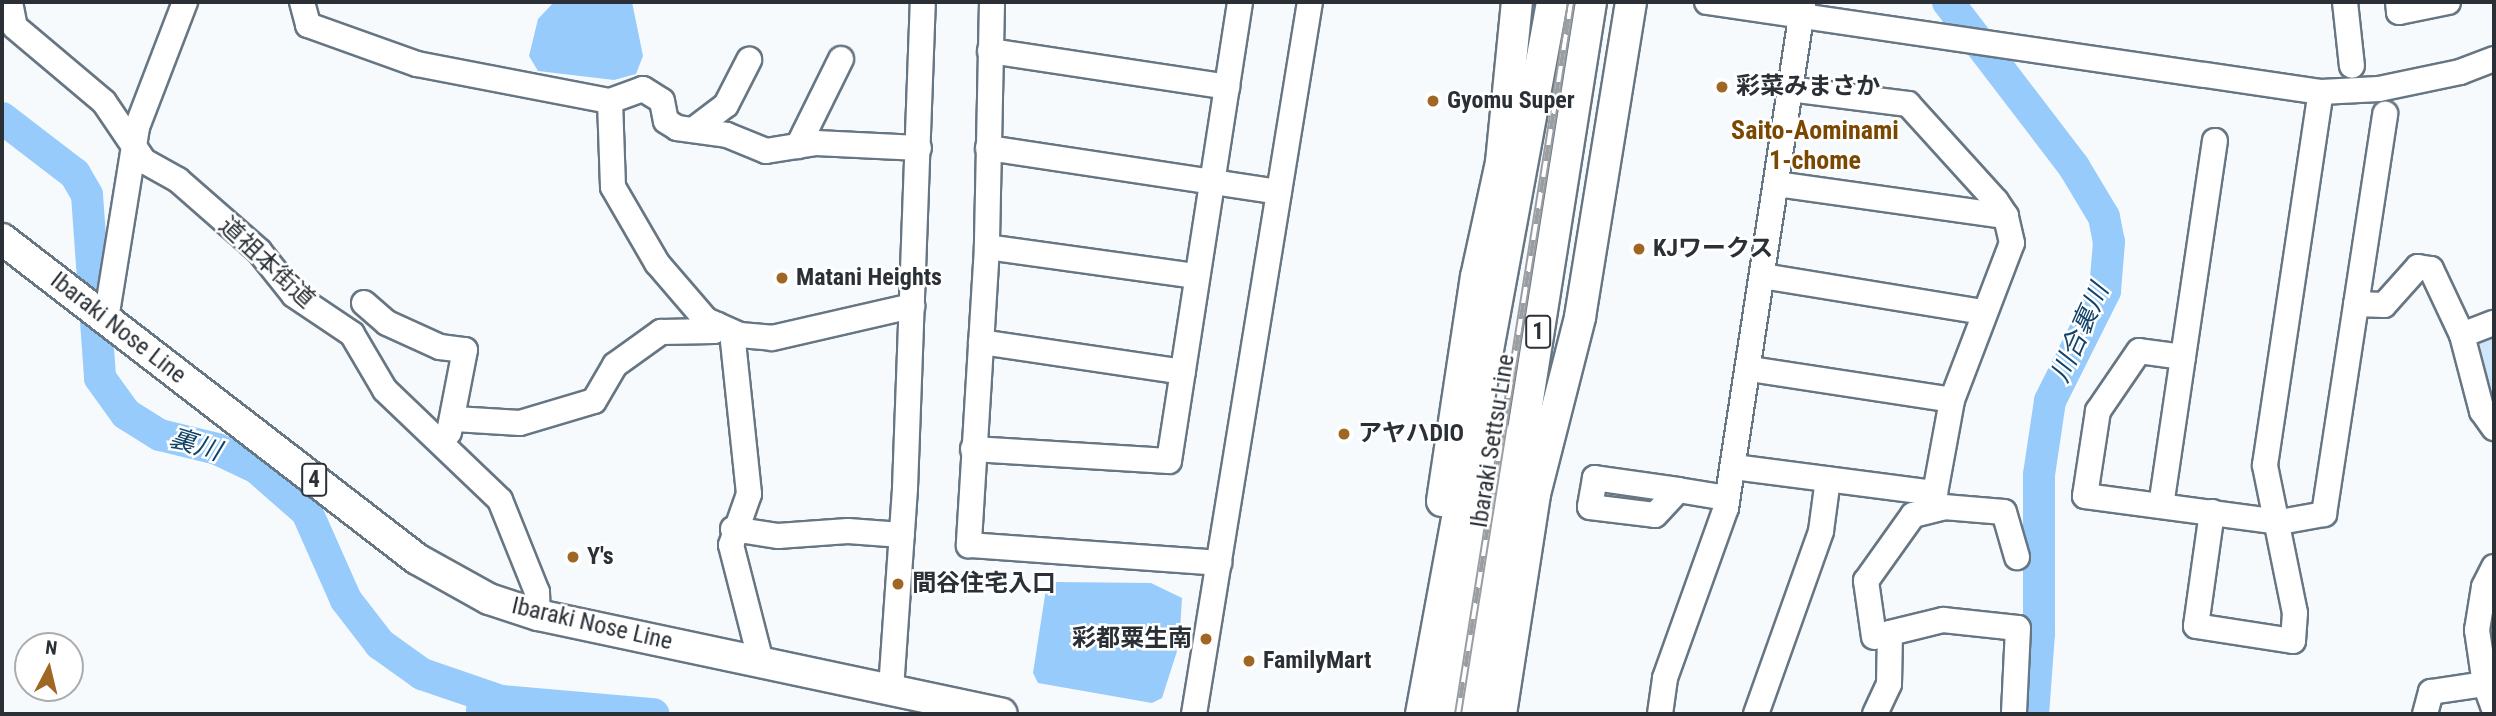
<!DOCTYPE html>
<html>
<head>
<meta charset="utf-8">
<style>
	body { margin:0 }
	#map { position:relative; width:2496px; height:716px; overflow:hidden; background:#f7fafd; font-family:"Roboto Condensed","Noto Sans JP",sans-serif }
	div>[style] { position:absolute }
	.green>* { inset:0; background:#d0e6fa }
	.water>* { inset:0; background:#96cbfb }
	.river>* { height:32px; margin:-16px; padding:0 16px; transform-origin:16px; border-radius:16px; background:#96cbfb }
	.roads { filter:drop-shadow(2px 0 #677683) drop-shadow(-2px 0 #677683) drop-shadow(0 2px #677683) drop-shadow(0 -2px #677683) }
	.minor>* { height:24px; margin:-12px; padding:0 12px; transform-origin:12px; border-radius:12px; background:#fff }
	.major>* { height:30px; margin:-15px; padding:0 15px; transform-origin:15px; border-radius:15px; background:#fff }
	.rail>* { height:8px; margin-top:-4px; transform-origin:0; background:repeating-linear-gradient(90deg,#fff 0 16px,#9a9ea2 0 32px); box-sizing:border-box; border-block:2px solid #9a9ea2 }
	.dots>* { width:19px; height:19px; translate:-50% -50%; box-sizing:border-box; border:4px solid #fff; border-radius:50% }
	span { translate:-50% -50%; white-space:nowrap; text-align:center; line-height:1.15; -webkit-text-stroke:5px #fff; paint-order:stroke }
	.shield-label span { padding:2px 5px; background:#fff; border:2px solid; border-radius:5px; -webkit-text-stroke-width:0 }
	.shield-label { font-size:23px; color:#2a3036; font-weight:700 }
	.poi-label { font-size:24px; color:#2a3036; font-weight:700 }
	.left { translate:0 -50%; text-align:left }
	.right { translate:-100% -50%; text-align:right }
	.street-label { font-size:24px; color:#2a3036 }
	.neighbourhood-label { font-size:26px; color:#7a4801; font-weight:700 }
	.water-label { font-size:26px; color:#114369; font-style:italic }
	.frame { position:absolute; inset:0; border:4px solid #2a3036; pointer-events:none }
	.north { position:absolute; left:14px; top:632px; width:70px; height:70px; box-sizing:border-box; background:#fff; border:2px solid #aaacaf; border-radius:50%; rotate:7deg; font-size:19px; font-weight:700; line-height:28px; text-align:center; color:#2a3036 }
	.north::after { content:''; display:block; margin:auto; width:24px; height:32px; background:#9f6624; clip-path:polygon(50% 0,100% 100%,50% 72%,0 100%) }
</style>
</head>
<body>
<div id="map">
	<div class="green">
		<div style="clip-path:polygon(2494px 334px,2494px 421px,2473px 342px)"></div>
	</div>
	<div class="water">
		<div style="clip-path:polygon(554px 2px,632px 2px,643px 56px,636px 74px,614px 80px,538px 71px,529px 56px,538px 19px)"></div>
		<div style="clip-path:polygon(1055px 582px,1151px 583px,1182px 598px,1179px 645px,1162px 698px,1152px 703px,1038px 683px,1033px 673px,1046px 589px)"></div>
	</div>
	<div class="river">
		<div style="left:1948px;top:2px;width:208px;rotate:52.6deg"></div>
		<div style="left:2074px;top:167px;width:58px;rotate:59deg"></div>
		<div style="left:2104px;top:217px;width:25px;rotate:79deg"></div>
		<div style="left:2109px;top:242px;width:49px;rotate:94.7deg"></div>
		<div style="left:2105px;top:291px;width:123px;rotate:116.6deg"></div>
		<div style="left:2050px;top:401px;width:75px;rotate:98.5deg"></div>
		<div style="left:2039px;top:475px;width:158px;rotate:90deg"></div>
		<div style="left:2039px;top:633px;width:81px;rotate:94.2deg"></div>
		<div style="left:2px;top:118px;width:92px;rotate:37.5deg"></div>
		<div style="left:75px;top:174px;width:24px;rotate:60deg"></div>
		<div style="left:87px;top:195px;width:183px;rotate:85.9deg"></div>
		<div style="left:100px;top:378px;width:44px;rotate:54.2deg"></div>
		<div style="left:126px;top:414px;width:40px;rotate:32deg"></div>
		<div style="left:160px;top:435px;width:59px;rotate:13.8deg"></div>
		<div style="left:217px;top:449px;width:44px;rotate:25.4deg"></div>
		<div style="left:257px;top:468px;width:67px;rotate:41.3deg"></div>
		<div style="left:307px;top:512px;width:96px;rotate:66.1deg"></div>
		<div style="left:346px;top:600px;width:56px;rotate:52.3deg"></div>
		<div style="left:380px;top:644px;width:52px;rotate:35.5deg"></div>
		<div style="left:422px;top:674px;width:83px;rotate:18.9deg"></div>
		<div style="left:482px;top:710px;width:21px;rotate:-25deg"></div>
		<div style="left:501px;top:701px;width:153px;rotate:4.9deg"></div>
	</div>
	<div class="roads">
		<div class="minor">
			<div style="left:10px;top:2px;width:25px;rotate:79deg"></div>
			<div style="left:15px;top:27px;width:116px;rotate:40.1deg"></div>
			<div style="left:104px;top:102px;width:71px;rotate:55.9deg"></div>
			<div style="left:144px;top:161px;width:39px;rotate:29deg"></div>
			<div style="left:178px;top:180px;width:108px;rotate:41.2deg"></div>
			<div style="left:259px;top:251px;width:56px;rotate:51.5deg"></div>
			<div style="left:294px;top:295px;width:70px;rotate:33.9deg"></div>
			<div style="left:352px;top:334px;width:65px;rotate:59.5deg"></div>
			<div style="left:385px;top:390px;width:159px;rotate:43.7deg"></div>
			<div style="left:500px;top:500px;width:99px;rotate:68.1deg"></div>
			<div style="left:537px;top:592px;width:23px;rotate:88deg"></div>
			<div style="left:302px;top:2px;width:24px;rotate:75deg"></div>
			<div style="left:308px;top:25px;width:116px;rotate:19.7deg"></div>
			<div style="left:417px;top:64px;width:197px;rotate:10.9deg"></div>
			<div style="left:610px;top:101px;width:35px;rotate:-20deg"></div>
			<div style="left:643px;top:89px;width:22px;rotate:32deg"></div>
			<div style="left:662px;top:101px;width:20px;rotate:79deg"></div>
			<div style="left:666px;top:121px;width:13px;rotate:32deg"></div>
			<div style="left:677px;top:128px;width:50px;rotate:8deg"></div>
			<div style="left:727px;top:135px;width:42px;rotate:22.3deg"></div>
			<div style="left:766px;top:151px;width:51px;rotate:-9.1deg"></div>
			<div style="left:816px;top:143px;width:103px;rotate:2.8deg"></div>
			<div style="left:992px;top:2px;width:245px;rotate:91.2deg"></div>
			<div style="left:987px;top:247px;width:299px;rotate:93.5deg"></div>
			<div style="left:969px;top:545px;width:251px;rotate:4.1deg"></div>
			<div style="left:1707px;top:2px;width:621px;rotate:8.34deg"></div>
			<div style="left:2321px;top:92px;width:58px;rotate:-3deg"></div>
			<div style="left:2379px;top:89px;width:83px;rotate:-11.9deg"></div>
			<div style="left:2460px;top:72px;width:36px;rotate:-21deg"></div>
			<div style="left:2345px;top:2px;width:64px;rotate:83.8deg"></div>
			<div style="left:2398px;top:2px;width:10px;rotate:84deg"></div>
			<div style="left:2399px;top:12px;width:50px;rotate:-11.5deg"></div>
			<div style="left:990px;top:51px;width:240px;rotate:8.6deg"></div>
			<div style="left:610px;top:101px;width:86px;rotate:88deg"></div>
			<div style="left:613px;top:187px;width:88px;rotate:59.9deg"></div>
			<div style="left:657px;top:263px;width:75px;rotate:49.3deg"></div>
			<div style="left:706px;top:320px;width:37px;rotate:24deg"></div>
			<div style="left:740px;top:335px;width:32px;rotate:5deg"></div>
			<div style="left:772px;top:338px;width:144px;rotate:-12.9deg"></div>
			<div style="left:693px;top:130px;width:41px;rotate:-37.1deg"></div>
			<div style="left:726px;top:105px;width:51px;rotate:-62.9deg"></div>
			<div style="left:798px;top:146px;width:97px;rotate:-63.7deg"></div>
			<div style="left:988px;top:148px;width:294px;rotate:8.6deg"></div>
			<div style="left:1777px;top:184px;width:231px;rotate:8deg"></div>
			<div style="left:987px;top:247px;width:212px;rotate:7.9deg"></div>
			<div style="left:1763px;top:276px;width:223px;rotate:9.3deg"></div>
			<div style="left:364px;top:303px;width:30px;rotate:41deg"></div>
			<div style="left:387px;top:323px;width:58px;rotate:24.4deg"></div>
			<div style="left:440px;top:347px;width:25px;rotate:7deg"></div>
			<div style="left:465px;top:350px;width:84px;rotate:101deg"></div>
			<div style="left:2356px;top:304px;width:28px;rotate:2deg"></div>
			<div style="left:2384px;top:305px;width:51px;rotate:-48.2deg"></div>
			<div style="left:2418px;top:267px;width:13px;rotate:9deg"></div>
			<div style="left:2431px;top:269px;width:73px;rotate:64.8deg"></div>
			<div style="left:2462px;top:335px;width:79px;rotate:75.3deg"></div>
			<div style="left:2482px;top:411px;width:21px;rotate:55deg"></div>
			<div style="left:106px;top:319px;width:194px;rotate:-80.8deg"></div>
			<div style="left:137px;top:127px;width:134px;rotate:-69deg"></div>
			<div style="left:732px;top:332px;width:163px;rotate:84deg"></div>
			<div style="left:749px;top:494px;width:54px;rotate:109.4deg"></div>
			<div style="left:731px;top:545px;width:121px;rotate:75.6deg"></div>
			<div style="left:2462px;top:335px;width:34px;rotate:-21deg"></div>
			<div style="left:981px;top:342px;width:204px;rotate:8.4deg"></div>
			<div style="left:2183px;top:357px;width:44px;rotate:-172.2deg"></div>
			<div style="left:2139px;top:351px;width:73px;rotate:124.3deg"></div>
			<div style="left:2098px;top:411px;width:86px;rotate:98.7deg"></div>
			<div style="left:2085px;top:496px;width:197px;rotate:7.6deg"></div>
			<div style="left:2280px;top:522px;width:45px;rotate:-10.3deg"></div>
			<div style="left:2324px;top:514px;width:405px;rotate:-81.3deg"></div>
			<div style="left:1750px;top:369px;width:204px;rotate:8.7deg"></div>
			<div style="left:455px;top:419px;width:65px;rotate:3.5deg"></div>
			<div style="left:520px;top:423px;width:77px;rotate:-16.6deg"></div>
			<div style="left:594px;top:401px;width:42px;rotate:-59.7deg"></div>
			<div style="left:615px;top:365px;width:57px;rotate:-35.7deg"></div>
			<div style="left:661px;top:332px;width:53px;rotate:-1.1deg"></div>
			<div style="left:714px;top:331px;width:7px;rotate:-63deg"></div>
			<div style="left:973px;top:449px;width:196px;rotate:3.5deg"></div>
			<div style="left:1169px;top:461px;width:464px;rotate:-81.2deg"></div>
			<div style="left:1734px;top:467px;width:203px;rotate:7.4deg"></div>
			<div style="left:1935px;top:493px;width:95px;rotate:-79.6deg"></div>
			<div style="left:1952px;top:400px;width:168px;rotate:-69.1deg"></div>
			<div style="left:2012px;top:243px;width:28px;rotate:-103deg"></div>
			<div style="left:2006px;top:216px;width:18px;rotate:-124deg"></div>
			<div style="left:1996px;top:201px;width:131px;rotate:-132.2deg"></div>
			<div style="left:1908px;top:104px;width:119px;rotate:-172.8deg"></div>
			<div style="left:1678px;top:490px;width:84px;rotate:-171.8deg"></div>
			<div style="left:1595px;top:478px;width:29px;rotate:100deg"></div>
			<div style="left:1590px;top:507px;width:65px;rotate:7deg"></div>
			<div style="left:1655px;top:515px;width:34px;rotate:-47deg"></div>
			<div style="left:1678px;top:490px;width:50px;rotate:9.3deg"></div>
			<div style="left:2161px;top:506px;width:369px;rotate:-81.6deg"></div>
			<div style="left:2212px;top:512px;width:115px;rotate:98deg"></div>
			<div style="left:2196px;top:626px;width:98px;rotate:8.8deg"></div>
			<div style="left:2293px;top:641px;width:28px;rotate:-86deg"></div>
			<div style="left:2295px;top:613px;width:151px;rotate:-101.5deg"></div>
			<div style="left:2265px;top:465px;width:377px;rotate:-81.5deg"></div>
			<div style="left:733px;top:529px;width:46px;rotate:8.8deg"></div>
			<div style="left:778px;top:536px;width:70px;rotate:-4.1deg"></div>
			<div style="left:848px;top:531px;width:54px;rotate:4.2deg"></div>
			<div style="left:2494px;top:567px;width:22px;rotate:117deg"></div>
			<div style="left:2484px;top:587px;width:44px;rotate:99.2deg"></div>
			<div style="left:2477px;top:630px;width:55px;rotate:81.6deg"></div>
			<div style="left:2485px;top:684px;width:27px;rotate:70deg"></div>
			<div style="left:1874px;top:637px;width:57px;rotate:-98.1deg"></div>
			<div style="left:1866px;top:581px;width:81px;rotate:-54.5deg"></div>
			<div style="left:1913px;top:515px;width:32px;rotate:-14deg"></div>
			<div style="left:1944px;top:507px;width:60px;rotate:4.8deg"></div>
			<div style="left:2004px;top:512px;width:47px;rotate:73.9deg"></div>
			<div style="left:891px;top:689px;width:201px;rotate:-86deg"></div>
			<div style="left:905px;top:488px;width:486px;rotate:-87.9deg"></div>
			<div style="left:1194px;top:714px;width:721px;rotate:-80.75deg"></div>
			<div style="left:1660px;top:714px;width:36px;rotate:-82deg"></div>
			<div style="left:1665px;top:678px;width:181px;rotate:-70.3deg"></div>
			<div style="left:1726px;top:508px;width:510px;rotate:-81.31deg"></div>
			<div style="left:1756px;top:714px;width:194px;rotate:-70.4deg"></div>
			<div style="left:1821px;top:531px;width:52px;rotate:-82.3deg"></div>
			<div style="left:1875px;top:714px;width:33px;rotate:-65deg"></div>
			<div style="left:1889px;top:684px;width:51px;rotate:-88.9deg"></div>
			<div style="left:1890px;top:633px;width:55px;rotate:-13.8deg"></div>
			<div style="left:1943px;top:620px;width:75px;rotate:6.1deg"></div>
			<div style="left:2018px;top:628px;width:86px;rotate:92.7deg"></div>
			<div style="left:2425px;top:714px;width:23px;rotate:-75deg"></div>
			<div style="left:2431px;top:692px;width:55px;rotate:-8.4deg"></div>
		</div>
		<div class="major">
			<div style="left:2px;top:239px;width:524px;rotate:37.64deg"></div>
			<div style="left:417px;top:559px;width:82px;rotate:29.1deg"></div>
			<div style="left:489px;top:599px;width:52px;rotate:18.1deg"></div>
			<div style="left:538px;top:615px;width:474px;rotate:12deg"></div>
			<div style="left:1442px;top:501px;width:227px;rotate:-81.4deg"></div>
			<div style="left:1476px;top:277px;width:118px;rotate:-77.7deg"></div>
			<div style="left:1501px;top:162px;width:161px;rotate:-84.3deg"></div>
			<div style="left:1421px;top:714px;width:724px;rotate:-79.57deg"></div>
			<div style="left:1449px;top:714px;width:288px;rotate:-81deg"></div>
			<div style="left:1478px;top:714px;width:721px;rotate:-80.98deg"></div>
			<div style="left:1501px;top:714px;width:223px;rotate:-81.2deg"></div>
			<div style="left:1535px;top:494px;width:183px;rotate:-75.7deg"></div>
			<div style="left:1580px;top:317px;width:319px;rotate:-80.8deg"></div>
		</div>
	</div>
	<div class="rail">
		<div style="left:1458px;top:714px;width:721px;rotate:-80.98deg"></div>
	</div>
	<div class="dots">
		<div style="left:1722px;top:87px;background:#9f6624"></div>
		<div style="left:1433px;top:101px;background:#9f6624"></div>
		<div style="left:1639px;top:249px;background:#9f6624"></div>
		<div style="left:782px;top:278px;background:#9f6624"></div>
		<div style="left:1344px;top:434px;background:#9f6624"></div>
		<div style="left:573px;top:557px;background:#9f6624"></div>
		<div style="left:898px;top:584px;background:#9f6624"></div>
		<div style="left:1206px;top:639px;background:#9f6624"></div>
		<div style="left:1249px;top:661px;background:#9f6624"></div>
	</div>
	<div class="shield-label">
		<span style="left:1538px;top:332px">1</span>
		<span style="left:314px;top:480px">4</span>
	</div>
	<div class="poi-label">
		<span class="left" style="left:1736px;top:87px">彩菜みまさか</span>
		<span class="left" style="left:1447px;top:101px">Gyomu Super</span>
		<span class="left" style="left:1653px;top:249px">KJワークス</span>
		<span class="left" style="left:796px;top:278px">Matani Heights</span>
		<span class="left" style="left:1358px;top:434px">アヤハDIO</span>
		<span class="left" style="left:587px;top:557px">Y's</span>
		<span class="left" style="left:912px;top:584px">間谷住宅入口</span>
		<span class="right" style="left:1192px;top:639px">彩都粟生南</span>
		<span class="left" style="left:1263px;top:661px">FamilyMart</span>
	</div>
	<div class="street-label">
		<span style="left:267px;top:263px;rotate:43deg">道祖本街道</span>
		<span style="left:118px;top:328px;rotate:38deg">Ibaraki Nose Line</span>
		<span style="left:1493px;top:441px;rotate:-81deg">Ibaraki Settsu Line</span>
		<span style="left:592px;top:624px;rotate:13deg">Ibaraki Nose Line</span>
	</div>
	<div class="neighbourhood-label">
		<span style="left:1815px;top:146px">Saito-Aominami<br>1-chome</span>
	</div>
	<div class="water-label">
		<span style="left:2080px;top:333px;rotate:-66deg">川合裏川</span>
		<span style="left:195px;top:445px;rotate:17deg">裏川</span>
	</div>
	<div class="frame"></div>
	<div class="north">N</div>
</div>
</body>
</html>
